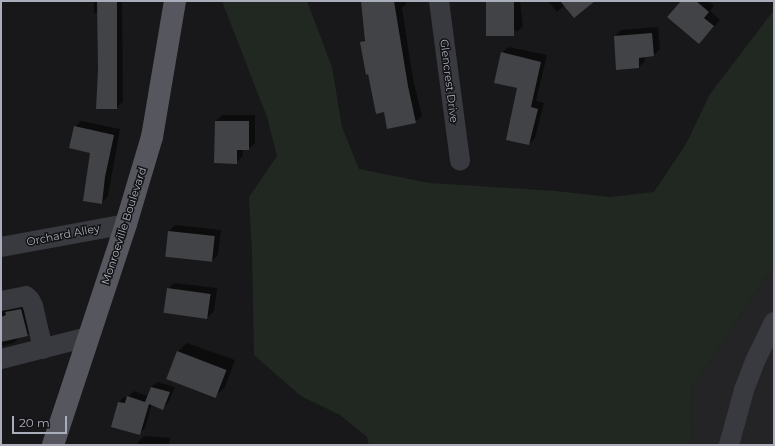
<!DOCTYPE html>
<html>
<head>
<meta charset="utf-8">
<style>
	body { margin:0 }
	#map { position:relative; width:775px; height:446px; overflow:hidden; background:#18181a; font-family:Montserrat,sans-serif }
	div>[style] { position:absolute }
	.built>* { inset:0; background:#242427 }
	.green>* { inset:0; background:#202821 }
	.shadow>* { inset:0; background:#0007 }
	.building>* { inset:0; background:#424347; transform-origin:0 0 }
	.minor>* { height:20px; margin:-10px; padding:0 10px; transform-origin:10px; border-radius:10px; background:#393a3f }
	.major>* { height:22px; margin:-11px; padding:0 11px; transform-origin:11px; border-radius:11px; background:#55565e }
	span { translate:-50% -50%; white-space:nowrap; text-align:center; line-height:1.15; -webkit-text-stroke:3px #131315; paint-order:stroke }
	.street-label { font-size:11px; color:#aaaeba }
	.frame { position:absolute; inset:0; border:2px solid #aaaeba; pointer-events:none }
	.scale { position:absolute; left:12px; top:416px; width:55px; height:18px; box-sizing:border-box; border:2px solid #aaaeba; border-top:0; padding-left:5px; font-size:12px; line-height:14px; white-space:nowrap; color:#aaaeba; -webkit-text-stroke:3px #131315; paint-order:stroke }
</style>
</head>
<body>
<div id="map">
	<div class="built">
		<div style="clip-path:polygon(774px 268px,774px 445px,692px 445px,691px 389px,766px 277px)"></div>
	</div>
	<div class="green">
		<div style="clip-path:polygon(222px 1px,307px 1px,332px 67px,342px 127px,359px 169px,429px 183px,556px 191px,609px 197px,654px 192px,686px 144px,710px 94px,774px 10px,774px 268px,766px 277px,691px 389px,692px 445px,369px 445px,367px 437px,340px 415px,301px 396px,254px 355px,252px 253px,249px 197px,277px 156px,267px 117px)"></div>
	</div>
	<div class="shadow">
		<div style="clip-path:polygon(94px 1px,122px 1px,123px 102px,116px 108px,100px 84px,98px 13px,94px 13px)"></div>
		<div style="clip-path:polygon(362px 1px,406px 1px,406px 4px,402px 8px,413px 79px,422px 116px,415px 122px,385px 111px,362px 42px,366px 38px)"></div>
		<div style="clip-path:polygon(487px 1px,520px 1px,523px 26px,517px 32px)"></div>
		<div style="clip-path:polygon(548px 1px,593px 1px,565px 5px,557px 12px)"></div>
		<div style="clip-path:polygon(682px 1px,709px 1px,714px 6px,710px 11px,720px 20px,705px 37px)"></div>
		<div style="clip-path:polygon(658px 27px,660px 49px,654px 55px,645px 56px,645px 61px,639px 67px,617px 69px,615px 36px,621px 30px)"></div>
		<div style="clip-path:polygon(508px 47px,547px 55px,536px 101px,544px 103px,535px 138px,529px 144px,518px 87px,502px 53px)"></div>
		<div style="clip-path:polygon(222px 115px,255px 115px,255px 143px,248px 149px,243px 149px,243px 156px,236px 162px,216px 121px)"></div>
		<div style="clip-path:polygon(81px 121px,120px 129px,108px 196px,102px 203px,91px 152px,75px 127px)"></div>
		<div style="clip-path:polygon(175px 225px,221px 230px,218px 255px,212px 261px,169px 231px)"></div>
		<div style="clip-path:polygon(174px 283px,217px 288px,214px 311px,208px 317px,168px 289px)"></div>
		<div style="clip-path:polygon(30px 300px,37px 326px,28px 335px,20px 336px,14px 343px,1px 346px,1px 310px)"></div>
		<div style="clip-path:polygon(187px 343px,235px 360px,225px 387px,216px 396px,177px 352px)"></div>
		<div style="clip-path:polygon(157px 382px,175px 387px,168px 403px,163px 408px,152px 404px,145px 428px,139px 434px,119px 402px,124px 397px,128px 397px,134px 391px,148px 396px,151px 387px)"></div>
		<div style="clip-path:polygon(144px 436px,170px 438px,169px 445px,138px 445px,138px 442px)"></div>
	</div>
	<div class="building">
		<div style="clip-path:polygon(97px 1px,117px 1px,117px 109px,96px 109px,98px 70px)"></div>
		<div style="clip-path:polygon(361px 1px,394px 1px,408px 86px,416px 123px,387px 129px,384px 112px,376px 114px,368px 74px,366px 75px,360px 42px,365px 41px)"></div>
		<div style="left:486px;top:1px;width:28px;height:35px"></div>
		<div style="clip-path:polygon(560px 1px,595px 1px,574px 18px)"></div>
		<div style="clip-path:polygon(681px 1px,696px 1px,709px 12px,704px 18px,714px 26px,699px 44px,667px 17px)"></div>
		<div style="clip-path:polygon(652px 33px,654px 56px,639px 58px,639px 68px,616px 70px,614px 36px)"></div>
		<div style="clip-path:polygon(501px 52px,541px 62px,531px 107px,538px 109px,529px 145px,506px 140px,517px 88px,494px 83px)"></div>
		<div style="clip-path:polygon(215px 121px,249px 121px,249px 150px,237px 150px,237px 164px,214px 163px)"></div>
		<div style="clip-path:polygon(74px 126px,114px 135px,105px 177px,102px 204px,83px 201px,90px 153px,69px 148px)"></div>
		<div style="left:168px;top:231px;width:47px;height:26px;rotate:6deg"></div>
		<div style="left:167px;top:288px;width:44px;height:25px;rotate:8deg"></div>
		<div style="clip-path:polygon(21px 309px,28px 336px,1px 342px,1px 317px,6px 315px,5px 312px)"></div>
		<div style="left:177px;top:351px;width:53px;height:30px;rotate:21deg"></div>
		<div style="clip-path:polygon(151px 387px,170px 392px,163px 410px,149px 404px,140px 435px,111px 427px,118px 402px,125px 403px,127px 396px,145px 402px)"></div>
	</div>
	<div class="minor">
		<div style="left:439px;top:1px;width:161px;rotate:82.5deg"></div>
		<div style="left:1px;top:247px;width:127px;rotate:-10.4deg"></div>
		<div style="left:1px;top:301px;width:25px;rotate:-11deg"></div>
		<div style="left:26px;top:296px;width:6px;rotate:45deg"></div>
		<div style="left:30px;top:300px;width:7px;rotate:63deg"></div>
		<div style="left:33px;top:306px;width:44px;rotate:76.9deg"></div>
		<div style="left:1px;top:359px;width:90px;rotate:-14.2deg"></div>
		<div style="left:729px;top:445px;width:57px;rotate:-74.7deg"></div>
		<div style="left:744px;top:390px;width:33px;rotate:-69deg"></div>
		<div style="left:756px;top:359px;width:41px;rotate:-64.1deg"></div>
	</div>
	<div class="major">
		<div style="left:53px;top:445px;width:233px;rotate:-71.7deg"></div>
		<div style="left:126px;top:224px;width:91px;rotate:-73.4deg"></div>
		<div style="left:152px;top:137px;width:138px;rotate:-80.4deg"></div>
	</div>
	<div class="street-label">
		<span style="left:449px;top:81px;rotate:83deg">Glencrest Drive</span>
		<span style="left:124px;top:226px;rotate:-72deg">Monroeville Boulevard</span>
		<span style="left:63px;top:235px;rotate:-11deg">Orchard Alley</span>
	</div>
	<div class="frame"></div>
	<div class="scale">20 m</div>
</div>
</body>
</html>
